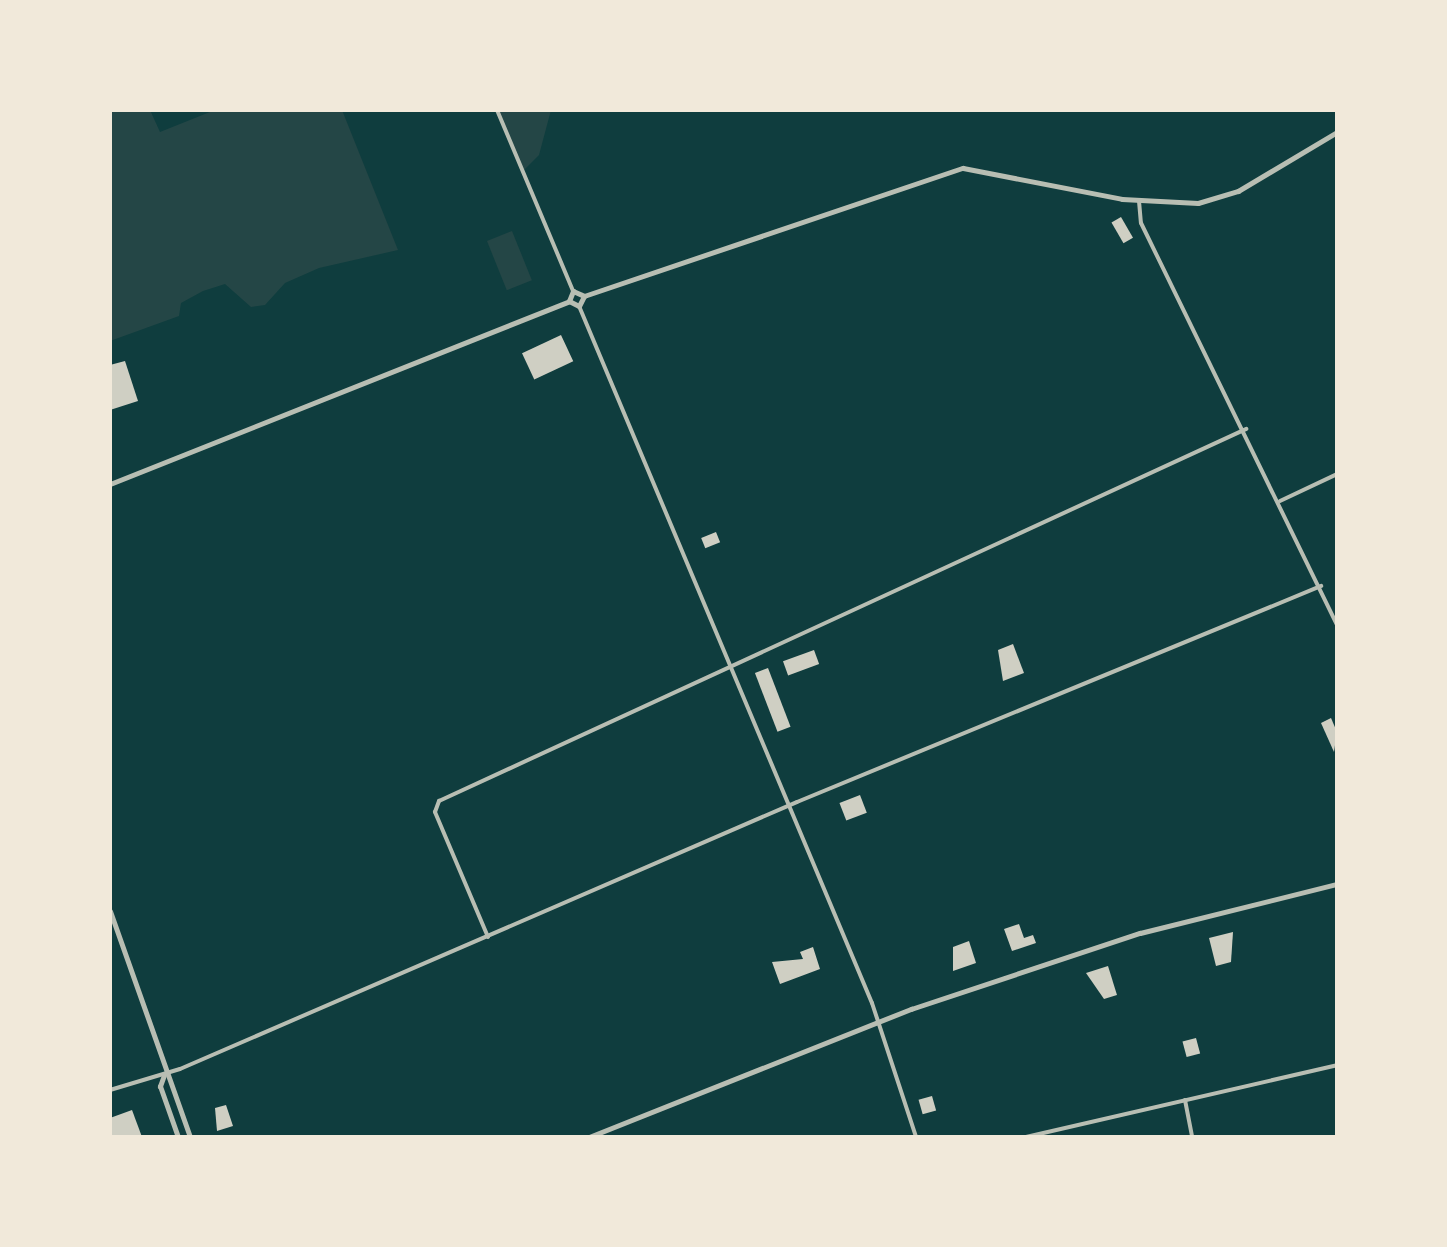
<!DOCTYPE html>
<html>
<head>
<meta charset="utf-8">
<style>
	body { margin:0 }
	#map { position:relative; width:1447px; height:1247px; overflow:hidden; background:#0f3d3e; font-family:Bitter,serif }
	div>[style] { position:absolute }
	.green>* { inset:0; background:#244646; transform-origin:0 0 }
	.building>* { inset:0; background:#cfcfc3; transform-origin:0 0 }
	.minor>* { height:4px; margin:-2px; padding:0 2px; transform-origin:2px; border-radius:2px; background:#b8beb3 }
	.tertiary>* { height:5px; margin:-2.5px; padding:0 2.5px; transform-origin:2.5px; border-radius:2.5px; background:#b8beb3 }
	span { translate:-50% -50%; white-space:nowrap; text-align:center; line-height:1.15; -webkit-text-stroke:8px #f1e9da; paint-order:stroke }
	.frame { position:absolute; inset:0; border:112px solid #f1e9da; pointer-events:none }
</style>
</head>
<body>
<div id="map">
	<div class="green">
		<div style="clip-path:polygon(110px 110px,150px 110px,160px 132px,215px 110px,342px 110px,398px 250px,319px 268px,285px 283px,265px 305px,251px 307px,225px 284px,203px 291px,181px 303px,179px 316px,110px 341px)"></div>
		<div style="clip-path:polygon(497px 110px,551px 110px,539px 155px,523px 171px)"></div>
		<div style="left:512px;top:231px;width:53px;height:27px;rotate:68deg"></div>
	</div>
	<div class="building">
		<div style="left:1121px;top:217px;width:24px;height:11px;rotate:60deg"></div>
		<div style="left:561px;top:335px;width:29px;height:43px;rotate:65deg"></div>
		<div style="clip-path:polygon(125px 361px,138px 401px,110px 410px,110px 365px)"></div>
		<div style="left:716px;top:532px;width:11px;height:16px;rotate:68deg"></div>
		<div style="clip-path:polygon(1013px 644px,1024px 673px,1003px 681px,998px 650px)"></div>
		<div style="left:814px;top:650px;width:15px;height:33px;rotate:70deg"></div>
		<div style="left:768px;top:668px;width:63px;height:14px;rotate:69deg"></div>
		<div style="clip-path:polygon(1331px 718px,1337px 732px,1334px 752px,1321px 723px)"></div>
		<div style="left:860px;top:795px;width:19px;height:22px;rotate:69deg"></div>
		<div style="clip-path:polygon(1019px 924px,1024px 938px,1033px 935px,1036px 943px,1012px 951px,1004px 929px)"></div>
		<div style="clip-path:polygon(1233px 932px,1231px 962px,1216px 966px,1209px 938px)"></div>
		<div style="clip-path:polygon(969px 941px,976px 963px,953px 971px,953px 947px)"></div>
		<div style="clip-path:polygon(813px 947px,820px 969px,780px 984px,772px 962px,803px 959px,800px 952px)"></div>
		<div style="clip-path:polygon(1108px 966px,1117px 995px,1104px 999px,1086px 973px)"></div>
		<div style="left:1196px;top:1038px;width:16px;height:14px;rotate:75deg"></div>
		<div style="left:932px;top:1096px;width:15px;height:14px;rotate:74deg"></div>
		<div style="clip-path:polygon(226px 1105px,233px 1126px,217px 1131px,215px 1108px)"></div>
		<div style="clip-path:polygon(132px 1110px,142px 1137px,110px 1137px,110px 1118px)"></div>
	</div>
	<div class="minor">
		<div style="left:497px;top:110px;width:196px;rotate:67.2deg"></div>
		<div style="left:1139px;top:201px;width:22px;rotate:85deg"></div>
		<div style="left:1141px;top:223px;width:446px;rotate:64deg"></div>
		<div style="left:579px;top:306px;width:756px;rotate:67.2deg"></div>
		<div style="left:872px;top:1003px;width:141px;rotate:71.8deg"></div>
		<div style="left:1280px;top:501px;width:63px;rotate:-25.3deg"></div>
		<div style="left:488px;top:937px;width:136px;rotate:-113deg"></div>
		<div style="left:435px;top:812px;width:12px;rotate:-70deg"></div>
		<div style="left:439px;top:801px;width:889px;rotate:-24.75deg"></div>
		<div style="left:110px;top:1090px;width:73px;rotate:-16.7deg"></div>
		<div style="left:180px;top:1069px;width:672px;rotate:-23.4deg"></div>
		<div style="left:797px;top:802px;width:567px;rotate:-22.4deg"></div>
		<div style="left:1185px;top:1100px;width:38px;rotate:79deg"></div>
		<div style="left:1026px;top:1137px;width:319px;rotate:-13deg"></div>
	</div>
	<div class="tertiary">
		<div style="left:584px;top:296px;width:400px;rotate:-18.7deg"></div>
		<div style="left:963px;top:168px;width:162px;rotate:11deg"></div>
		<div style="left:1122px;top:199px;width:76px;rotate:3deg"></div>
		<div style="left:1198px;top:203px;width:42px;rotate:-16.7deg"></div>
		<div style="left:1238px;top:191px;width:115px;rotate:-30.8deg"></div>
		<div style="left:569px;top:301px;width:11px;rotate:-68deg"></div>
		<div style="left:573px;top:291px;width:12px;rotate:24deg"></div>
		<div style="left:569px;top:301px;width:11px;rotate:27deg"></div>
		<div style="left:579px;top:306px;width:11px;rotate:-63deg"></div>
		<div style="left:110px;top:484px;width:494px;rotate:-21.7deg"></div>
		<div style="left:110px;top:911px;width:240px;rotate:70.5deg"></div>
		<div style="left:164px;top:1075px;width:12px;rotate:110deg"></div>
		<div style="left:160px;top:1086px;width:54px;rotate:70.6deg"></div>
		<div style="left:589px;top:1137px;width:347px;rotate:-21.7deg"></div>
		<div style="left:911px;top:1009px;width:241px;rotate:-18.4deg"></div>
		<div style="left:1140px;top:933px;width:203px;rotate:-14deg"></div>
	</div>
	<div class="frame"></div>
</div>
</body>
</html>
